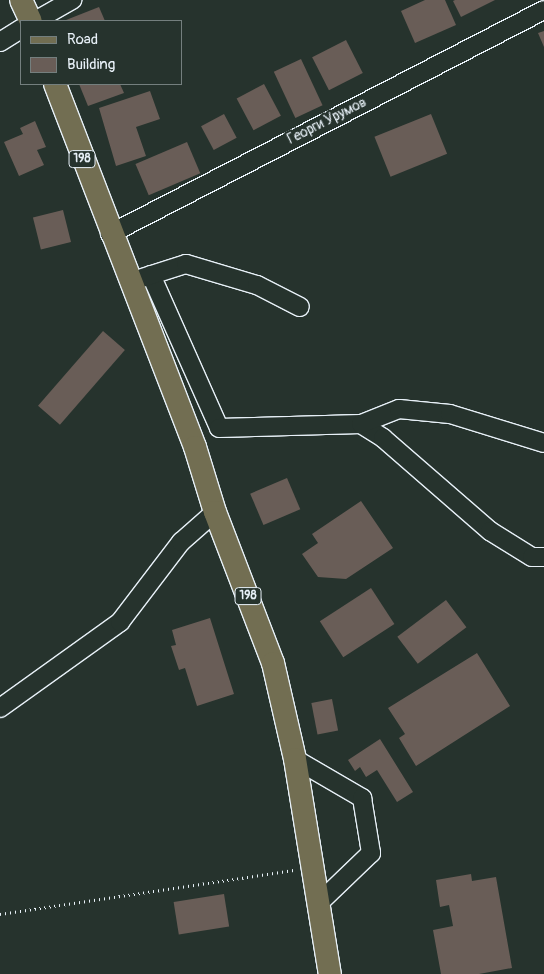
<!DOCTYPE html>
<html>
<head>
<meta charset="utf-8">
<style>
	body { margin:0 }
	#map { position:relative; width:544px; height:974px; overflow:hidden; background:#26332d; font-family:Pangolin,sans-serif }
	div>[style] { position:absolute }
	.building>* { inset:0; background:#695d57; transform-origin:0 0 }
	.path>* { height:3px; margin-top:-1.5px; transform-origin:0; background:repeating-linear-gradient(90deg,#e8f1f8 0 1px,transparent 0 5px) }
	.roads { filter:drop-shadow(1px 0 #e8f1f8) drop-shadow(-1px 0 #e8f1f8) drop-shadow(0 1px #e8f1f8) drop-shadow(0 -1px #e8f1f8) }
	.minor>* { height:18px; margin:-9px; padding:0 9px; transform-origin:9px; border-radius:9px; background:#26332d }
	.major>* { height:22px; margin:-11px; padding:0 11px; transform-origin:11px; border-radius:11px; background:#726e52 }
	span { translate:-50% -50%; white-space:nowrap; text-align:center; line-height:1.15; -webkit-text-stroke:5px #26332d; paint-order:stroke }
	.shield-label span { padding:1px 4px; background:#26332d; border:1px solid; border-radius:4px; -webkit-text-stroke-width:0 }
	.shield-label { font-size:12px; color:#e8f1f8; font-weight:700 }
	.street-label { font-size:14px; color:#e8f1f8 }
	.legend { position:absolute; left:20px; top:20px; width:162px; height:65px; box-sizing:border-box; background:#26332d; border:1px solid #747f7e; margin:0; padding:6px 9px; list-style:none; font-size:15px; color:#e8f1f8 }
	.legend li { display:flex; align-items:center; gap:10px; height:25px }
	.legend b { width:25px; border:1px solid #747f7e }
</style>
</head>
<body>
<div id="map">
	<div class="building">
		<div style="clip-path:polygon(425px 0,445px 0,456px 25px,415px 43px,401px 11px)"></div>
		<div style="clip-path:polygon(495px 0,461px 17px,453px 1px,455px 0)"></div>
		<div style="clip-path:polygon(99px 7px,105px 21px,66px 21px,66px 20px)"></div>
		<div style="clip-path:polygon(544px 31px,544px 47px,538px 33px)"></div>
		<div style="left:346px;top:40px;width:37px;height:38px;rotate:63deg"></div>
		<div style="left:301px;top:59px;width:51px;height:30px;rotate:65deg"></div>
		<div style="clip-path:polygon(79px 84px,120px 84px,124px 93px,88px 106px)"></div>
		<div style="left:264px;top:84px;width:36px;height:31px;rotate:62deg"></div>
		<div style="clip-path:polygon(150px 91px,160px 119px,136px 127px,146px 156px,116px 166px,99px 108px)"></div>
		<div style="left:224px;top:114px;width:27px;height:26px;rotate:62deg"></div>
		<div style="left:431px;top:114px;width:43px;height:61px;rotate:68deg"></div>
		<div style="clip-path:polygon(35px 121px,46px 147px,37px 150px,44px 165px,19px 176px,4px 142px,23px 134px,20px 128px)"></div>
		<div style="left:187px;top:142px;width:34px;height:56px;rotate:67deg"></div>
		<div style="left:63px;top:210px;width:33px;height:31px;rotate:76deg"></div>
		<div style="left:103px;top:331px;width:29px;height:99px;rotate:41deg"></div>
		<div style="left:287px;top:478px;width:34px;height:40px;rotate:67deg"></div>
		<div style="clip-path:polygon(361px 501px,393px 548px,346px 579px,318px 577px,302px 554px,318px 543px,312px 534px)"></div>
		<div style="left:371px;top:588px;width:43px;height:61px;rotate:57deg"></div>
		<div style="left:446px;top:600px;width:34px;height:61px;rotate:53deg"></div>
		<div style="clip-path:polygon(210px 618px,234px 694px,197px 706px,185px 668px,179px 670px,171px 646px,176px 645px,172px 630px)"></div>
		<div style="clip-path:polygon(477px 653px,510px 706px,416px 766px,399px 738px,405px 734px,388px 708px)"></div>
		<div style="left:332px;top:699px;width:32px;height:21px;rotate:79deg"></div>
		<div style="clip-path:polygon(380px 739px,413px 792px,397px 802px,377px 770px,366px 777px,360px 767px,355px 771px,348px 760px)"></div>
		<div style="clip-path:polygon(471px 874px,472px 881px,496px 877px,512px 968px,479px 974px,441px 974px,433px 930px,453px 926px,449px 905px,440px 907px,436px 880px)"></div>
		<div style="left:224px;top:894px;width:33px;height:51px;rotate:81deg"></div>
	</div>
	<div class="path">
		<div style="left:0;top:914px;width:297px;rotate:-8.5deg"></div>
	</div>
	<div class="roads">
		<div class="minor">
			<div style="left:35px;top:21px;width:43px;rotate:-29.6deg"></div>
			<div style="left:0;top:42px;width:25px;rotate:-32deg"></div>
			<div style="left:110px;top:234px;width:488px;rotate:-27.3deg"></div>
			<div style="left:151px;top:275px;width:167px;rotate:66deg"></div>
			<div style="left:219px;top:428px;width:142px;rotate:-1.6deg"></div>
			<div style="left:361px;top:424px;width:26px;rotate:32deg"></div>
			<div style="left:383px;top:438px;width:142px;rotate:41deg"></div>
			<div style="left:490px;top:531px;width:49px;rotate:31.8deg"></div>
			<div style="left:532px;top:557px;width:12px"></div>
			<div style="left:142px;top:278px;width:46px;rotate:-17.7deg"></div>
			<div style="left:186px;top:264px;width:74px;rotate:16.5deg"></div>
			<div style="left:257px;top:285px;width:48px;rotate:27.1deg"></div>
			<div style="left:361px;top:424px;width:41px;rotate:-21.5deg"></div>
			<div style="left:399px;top:409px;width:51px;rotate:5.6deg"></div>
			<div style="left:450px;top:414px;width:98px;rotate:17.1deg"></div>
			<div style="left:0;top:708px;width:148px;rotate:-35.6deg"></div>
			<div style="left:120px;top:622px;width:101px;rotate:-52.7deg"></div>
			<div style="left:181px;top:542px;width:45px;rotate:-41.4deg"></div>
			<div style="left:295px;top:759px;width:78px;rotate:30.2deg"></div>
			<div style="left:362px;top:798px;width:56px;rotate:80.7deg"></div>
			<div style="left:371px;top:853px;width:74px;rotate:136.1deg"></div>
		</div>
		<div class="major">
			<div style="left:21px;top:0;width:23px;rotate:65deg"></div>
			<div style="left:55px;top:84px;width:389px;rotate:68.9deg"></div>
			<div style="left:195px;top:447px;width:68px;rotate:72.9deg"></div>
			<div style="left:215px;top:512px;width:162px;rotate:69deg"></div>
			<div style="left:273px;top:663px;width:98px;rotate:77.1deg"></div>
			<div style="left:295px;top:759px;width:218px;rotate:80.8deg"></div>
		</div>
	</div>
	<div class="shield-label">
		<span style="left:82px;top:159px">198</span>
		<span style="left:248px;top:596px">198</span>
	</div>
	<div class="street-label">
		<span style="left:327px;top:121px;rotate:-27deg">Георги Урумов</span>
	</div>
	<ul class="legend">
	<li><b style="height:6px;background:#726e52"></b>Road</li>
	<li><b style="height:14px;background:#695d57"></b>Building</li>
	</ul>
</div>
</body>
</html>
